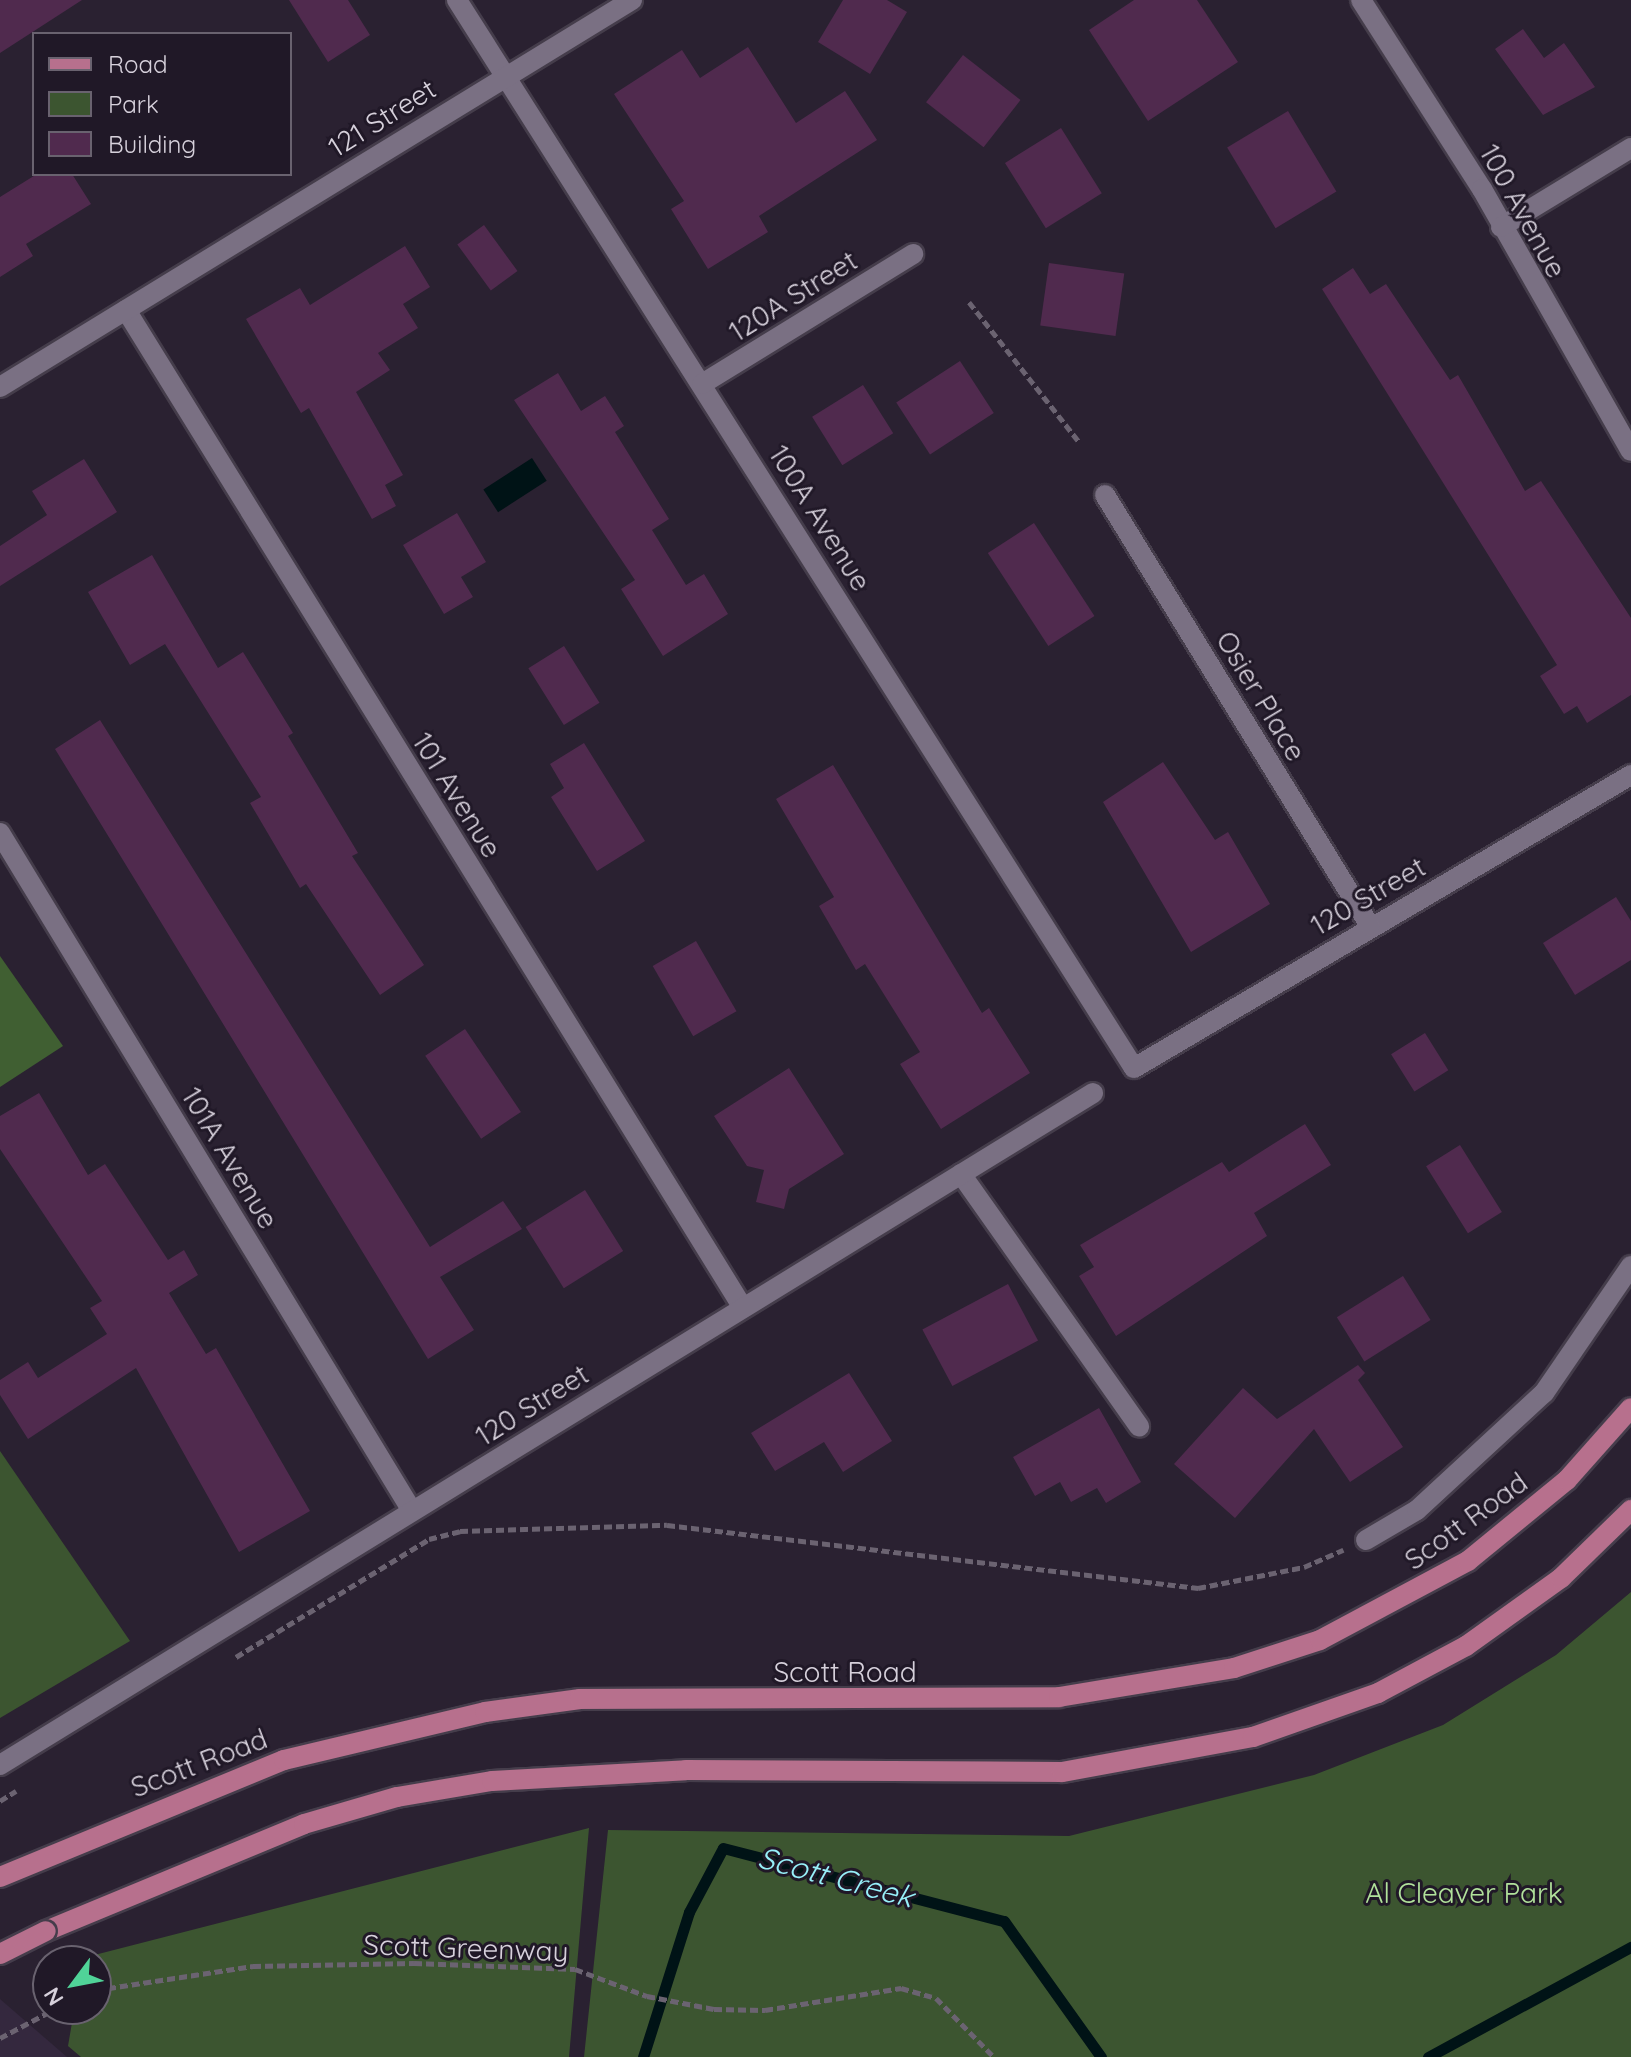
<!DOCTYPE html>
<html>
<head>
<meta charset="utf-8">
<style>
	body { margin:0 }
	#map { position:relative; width:1631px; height:2057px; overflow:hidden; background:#2a2131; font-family:Quicksand,sans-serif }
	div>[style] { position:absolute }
	.built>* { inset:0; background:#34283e }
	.green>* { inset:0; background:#3c5530 }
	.forest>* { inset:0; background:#405f32 }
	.water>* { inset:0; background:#001316; transform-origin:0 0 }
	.stream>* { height:11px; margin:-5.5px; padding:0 5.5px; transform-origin:5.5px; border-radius:5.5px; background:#001316 }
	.building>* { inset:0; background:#502a4e; transform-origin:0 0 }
	.path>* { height:5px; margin-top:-2.5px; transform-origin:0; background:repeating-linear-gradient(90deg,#6b6371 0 8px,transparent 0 12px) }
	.roads { filter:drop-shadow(2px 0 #453d4b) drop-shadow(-2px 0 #453d4b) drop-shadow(0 2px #453d4b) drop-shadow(0 -2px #453d4b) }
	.minor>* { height:20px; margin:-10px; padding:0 10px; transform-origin:10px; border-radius:10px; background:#7a7083 }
	.major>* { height:20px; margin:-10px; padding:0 10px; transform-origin:10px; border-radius:10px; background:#b7708d }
	.bridges { filter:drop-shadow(2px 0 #453d4b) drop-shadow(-2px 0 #453d4b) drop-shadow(0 2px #453d4b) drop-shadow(0 -2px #453d4b) }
	.major-bridge>* { height:20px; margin:-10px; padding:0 10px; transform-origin:10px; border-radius:10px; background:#b7708d }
	span { translate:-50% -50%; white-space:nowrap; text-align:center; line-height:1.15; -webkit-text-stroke:6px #201827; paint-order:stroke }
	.street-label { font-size:28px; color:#d6d0db }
	.park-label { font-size:28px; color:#b1e29b }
	.water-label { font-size:30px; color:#97f0f9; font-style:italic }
	.legend { position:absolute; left:32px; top:32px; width:260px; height:144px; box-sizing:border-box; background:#201827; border:2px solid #69626f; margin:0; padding:10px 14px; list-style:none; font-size:24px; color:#d6d0db }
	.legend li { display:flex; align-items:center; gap:16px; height:40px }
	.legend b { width:40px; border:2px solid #69626f }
	.north { position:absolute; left:32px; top:1945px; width:80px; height:80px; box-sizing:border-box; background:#201827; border:2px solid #69626f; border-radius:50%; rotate:238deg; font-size:22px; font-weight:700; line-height:32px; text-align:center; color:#d6d0db }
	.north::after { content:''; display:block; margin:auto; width:28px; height:36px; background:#50d398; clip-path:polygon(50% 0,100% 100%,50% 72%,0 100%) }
</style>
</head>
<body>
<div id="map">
	<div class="built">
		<div style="clip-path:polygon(0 1999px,67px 2057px,0 2057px)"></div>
	</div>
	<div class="green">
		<div style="clip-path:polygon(0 1451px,130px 1641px,0 1718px)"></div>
		<div style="clip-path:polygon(1631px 1592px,1631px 2057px,584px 2057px,608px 1830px,1069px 1836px,1314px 1775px,1443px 1725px,1556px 1655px)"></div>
		<div style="clip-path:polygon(589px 1828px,569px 2057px,81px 2057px,68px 2046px,74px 2011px,96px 2009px,96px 1961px,75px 1960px)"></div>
	</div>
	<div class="forest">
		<div style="clip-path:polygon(0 956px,63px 1046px,0 1087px)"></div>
	</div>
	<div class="water">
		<div style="left:532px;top:458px;width:27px;height:58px;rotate:57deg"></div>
	</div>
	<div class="stream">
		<div style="left:643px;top:2057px;width:152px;rotate:-72.4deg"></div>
		<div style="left:689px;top:1912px;width:72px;rotate:-62deg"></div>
		<div style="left:723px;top:1848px;width:290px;rotate:14.6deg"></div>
		<div style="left:1004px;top:1921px;width:167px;rotate:54.5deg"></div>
		<div style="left:1428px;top:2057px;width:231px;rotate:-28.5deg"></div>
	</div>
	<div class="building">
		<div style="clip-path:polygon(0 0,82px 0,0 53px)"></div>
		<div style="clip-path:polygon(289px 0,348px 0,370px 35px,328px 62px)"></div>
		<div style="clip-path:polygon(843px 0,887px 0,907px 12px,870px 74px,818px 42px)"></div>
		<div style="clip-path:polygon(1134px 0,1197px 0,1238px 62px,1148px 121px,1089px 30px)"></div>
		<div style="clip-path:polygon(1523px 29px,1544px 58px,1564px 43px,1595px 87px,1543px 115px,1495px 49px)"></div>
		<div style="clip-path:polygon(748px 47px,796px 123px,845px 91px,877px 140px,759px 216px,768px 232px,708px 269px,671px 209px,684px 201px,614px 94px,682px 50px,700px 78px)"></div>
		<div style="left:963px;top:55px;width:73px;height:60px;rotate:38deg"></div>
		<div style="left:1288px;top:111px;width:94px;height:71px;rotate:59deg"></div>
		<div style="left:1061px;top:128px;width:77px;height:66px;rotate:58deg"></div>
		<div style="clip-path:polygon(37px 174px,72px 174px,91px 204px,26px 244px,33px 256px,0 277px,0 197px)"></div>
		<div style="left:484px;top:225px;width:57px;height:33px;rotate:54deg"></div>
		<div style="clip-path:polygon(405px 246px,430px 287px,403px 304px,418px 328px,378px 353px,390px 370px,356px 392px,403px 475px,385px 485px,396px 506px,372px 519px,309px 408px,301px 413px,246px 319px,300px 288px,310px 305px)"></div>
		<div style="left:1049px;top:263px;width:76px;height:63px;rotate:8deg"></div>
		<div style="clip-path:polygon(1353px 268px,1370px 294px,1386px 284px,1450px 380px,1458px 375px,1525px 491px,1541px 481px,1631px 618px,1631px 695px,1587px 723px,1577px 706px,1564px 714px,1540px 676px,1557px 665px,1322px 289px)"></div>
		<div style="left:960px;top:361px;width:62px;height:76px;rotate:57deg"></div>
		<div style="clip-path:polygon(558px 373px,581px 411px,605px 396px,624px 426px,615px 432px,669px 519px,652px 530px,686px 585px,704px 574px,728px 614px,663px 656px,621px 589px,635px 580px,514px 400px)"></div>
		<div style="left:863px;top:385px;width:57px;height:60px;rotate:58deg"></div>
		<div style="clip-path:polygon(84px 459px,117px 512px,0 586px,0 546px,47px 515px,32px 491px)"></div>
		<div style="clip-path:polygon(457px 513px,486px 562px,461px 577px,473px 597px,444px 614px,403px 545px)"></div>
		<div style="left:1034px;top:523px;width:111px;height:55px;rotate:57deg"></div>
		<div style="clip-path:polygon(152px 555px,218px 668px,243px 652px,293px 733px,288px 736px,358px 853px,352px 856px,424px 965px,380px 995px,306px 884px,300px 888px,250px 803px,261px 797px,165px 644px,130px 665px,88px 592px)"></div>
		<div style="left:564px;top:646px;width:67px;height:42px;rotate:58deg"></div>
		<div style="clip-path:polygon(100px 720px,430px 1247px,503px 1201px,522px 1229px,440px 1277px,474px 1330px,428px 1359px,55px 749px)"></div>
		<div style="clip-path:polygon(584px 743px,645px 841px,597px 871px,551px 797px,564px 788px,550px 764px)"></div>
		<div style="clip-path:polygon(1163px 762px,1215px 840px,1228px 832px,1270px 904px,1191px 952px,1103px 802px)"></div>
		<div style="clip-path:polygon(833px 765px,982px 1013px,989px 1008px,1030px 1073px,941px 1129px,900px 1064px,920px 1052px,865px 964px,856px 970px,819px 906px,834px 897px,776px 799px)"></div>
		<div style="clip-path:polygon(1616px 897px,1631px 921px,1631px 960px,1575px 995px,1543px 943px)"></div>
		<div style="left:696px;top:941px;width:81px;height:50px;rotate:60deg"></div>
		<div style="left:465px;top:1029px;width:100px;height:48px;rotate:56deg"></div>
		<div style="left:1425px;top:1033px;width:44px;height:40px;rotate:58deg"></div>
		<div style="clip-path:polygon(789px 1068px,844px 1154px,789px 1189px,784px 1209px,756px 1202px,764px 1170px,747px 1166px,714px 1116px)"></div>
		<div style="clip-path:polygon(39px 1093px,88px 1175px,105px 1164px,168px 1260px,184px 1250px,198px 1275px,169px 1293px,206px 1354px,216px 1348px,310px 1511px,239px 1552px,136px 1368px,28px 1439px,0 1395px,0 1380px,28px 1362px,38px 1378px,107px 1334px,90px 1308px,102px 1301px,0 1149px,0 1116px)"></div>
		<div style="clip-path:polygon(1305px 1124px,1331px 1165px,1254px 1213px,1267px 1236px,1116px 1336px,1079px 1276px,1094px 1267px,1080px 1245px,1222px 1162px,1229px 1172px)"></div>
		<div style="left:1460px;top:1145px;width:79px;height:40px;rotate:58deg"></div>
		<div style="left:585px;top:1190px;width:72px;height:70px;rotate:58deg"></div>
		<div style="left:1403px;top:1276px;width:52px;height:78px;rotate:58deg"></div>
		<div style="left:1008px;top:1284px;width:64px;height:97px;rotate:62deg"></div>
		<div style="clip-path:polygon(1358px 1365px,1365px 1373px,1358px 1380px,1403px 1447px,1350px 1482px,1314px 1429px,1235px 1518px,1174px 1464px,1243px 1388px,1277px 1419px)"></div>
		<div style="clip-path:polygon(849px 1373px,892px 1441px,843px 1472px,824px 1442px,775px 1471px,751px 1433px)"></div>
		<div style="clip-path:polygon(1099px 1408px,1141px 1482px,1106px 1503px,1097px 1488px,1071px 1502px,1060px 1482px,1035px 1496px,1013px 1457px)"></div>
	</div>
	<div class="path">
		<div style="left:969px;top:302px;width:178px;rotate:51.8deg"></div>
		<div style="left:236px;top:1657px;width:226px;rotate:-31.4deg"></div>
		<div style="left:429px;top:1539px;width:32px;rotate:-14deg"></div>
		<div style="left:460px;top:1531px;width:207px;rotate:-1.7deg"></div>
		<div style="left:667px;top:1525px;width:535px;rotate:6.77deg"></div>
		<div style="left:1198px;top:1588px;width:108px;rotate:-11.2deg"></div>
		<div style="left:1304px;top:1567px;width:43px;rotate:-23.6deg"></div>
		<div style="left:0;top:1801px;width:19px;rotate:-32deg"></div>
		<div style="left:35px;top:1987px;width:28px;rotate:63deg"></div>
		<div style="left:96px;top:1990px;width:159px;rotate:-8.7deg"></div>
		<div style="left:253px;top:1966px;width:161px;rotate:-1.1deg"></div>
		<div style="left:414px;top:1963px;width:161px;rotate:2.1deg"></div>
		<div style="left:575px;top:1969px;width:77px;rotate:20.6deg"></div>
		<div style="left:647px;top:1996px;width:68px;rotate:11deg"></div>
		<div style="left:714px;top:2009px;width:51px;rotate:1.1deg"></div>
		<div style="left:765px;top:2010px;width:138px;rotate:-9.2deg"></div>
		<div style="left:901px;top:1988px;width:36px;rotate:16deg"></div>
		<div style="left:936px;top:1998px;width:83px;rotate:45.5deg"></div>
		<div style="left:0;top:2038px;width:62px;rotate:-27.8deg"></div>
	</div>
	<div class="roads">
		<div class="minor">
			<div style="left:457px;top:0;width:1264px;rotate:57.63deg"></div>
			<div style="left:1134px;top:1068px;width:577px;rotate:-30.52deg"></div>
			<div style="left:1361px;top:0;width:224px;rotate:57.4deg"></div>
			<div style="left:1482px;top:189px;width:301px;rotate:60.4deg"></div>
			<div style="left:1501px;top:227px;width:152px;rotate:-31.3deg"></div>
			<div style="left:126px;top:310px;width:1173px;rotate:58.27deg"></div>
			<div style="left:702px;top:384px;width:248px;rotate:-31.6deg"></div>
			<div style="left:0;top:387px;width:741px;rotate:-31.48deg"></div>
			<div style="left:1105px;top:495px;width:506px;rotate:58.41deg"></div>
			<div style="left:0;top:833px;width:793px;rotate:58.71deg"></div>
			<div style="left:961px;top:1174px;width:309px;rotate:54.8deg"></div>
			<div style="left:1366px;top:1540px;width:59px;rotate:-30.5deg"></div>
			<div style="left:1417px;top:1510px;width:173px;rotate:-42.7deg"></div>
			<div style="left:1544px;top:1393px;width:154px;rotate:-55.6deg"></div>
			<div style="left:0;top:1765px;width:1283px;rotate:-31.58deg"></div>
		</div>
		<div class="major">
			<div style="left:0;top:1877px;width:307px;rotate:-22.4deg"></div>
			<div style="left:284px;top:1760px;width:207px;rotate:-13.4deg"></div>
			<div style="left:485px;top:1712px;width:96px;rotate:-7.8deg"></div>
			<div style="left:580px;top:1699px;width:479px;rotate:-0.2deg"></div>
			<div style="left:1059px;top:1697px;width:177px;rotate:-9.4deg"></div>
			<div style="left:1234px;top:1668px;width:90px;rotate:-18deg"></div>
			<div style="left:1320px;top:1640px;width:168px;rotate:-28.1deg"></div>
			<div style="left:1468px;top:1561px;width:128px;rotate:-39.3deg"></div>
			<div style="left:1567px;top:1480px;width:96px;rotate:-48.4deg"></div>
			<div style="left:46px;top:1931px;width:279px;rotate:-22.5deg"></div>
			<div style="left:304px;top:1824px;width:97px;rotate:-16.2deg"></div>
			<div style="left:397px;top:1797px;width:96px;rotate:-9.6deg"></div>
			<div style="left:492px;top:1781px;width:194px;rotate:-3.2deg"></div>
			<div style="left:686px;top:1770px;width:376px;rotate:0.3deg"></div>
			<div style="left:1062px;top:1772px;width:194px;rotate:-10.4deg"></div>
			<div style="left:1253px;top:1737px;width:133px;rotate:-19.4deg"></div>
			<div style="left:1378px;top:1693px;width:100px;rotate:-28.1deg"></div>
			<div style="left:1466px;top:1646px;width:117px;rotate:-35.6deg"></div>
			<div style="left:1561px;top:1578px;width:98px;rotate:-44.2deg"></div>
		</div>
	</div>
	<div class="bridges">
		<div class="major-bridge">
			<div style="left:0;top:1954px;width:51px;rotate:-26.6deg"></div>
		</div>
	</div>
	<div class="street-label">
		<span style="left:382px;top:118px;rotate:-32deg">121 Street</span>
		<span style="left:1523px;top:211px;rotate:61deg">100 Avenue</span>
		<span style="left:793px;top:296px;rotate:-32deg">120A Street</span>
		<span style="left:820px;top:518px;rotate:58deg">100A Avenue</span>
		<span style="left:1261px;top:696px;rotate:59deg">Osier Place</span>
		<span style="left:457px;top:795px;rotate:58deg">101 Avenue</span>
		<span style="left:1368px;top:896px;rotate:-30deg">120 Street</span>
		<span style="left:230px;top:1158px;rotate:59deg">101A Avenue</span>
		<span style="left:532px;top:1405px;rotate:-32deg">120 Street</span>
		<span style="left:1466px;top:1521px;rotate:-36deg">Scott Road</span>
		<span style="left:845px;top:1672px">Scott Road</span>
		<span style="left:199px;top:1763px;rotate:-21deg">Scott Road</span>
		<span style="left:466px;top:1948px;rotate:2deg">Scott Greenway</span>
	</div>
	<div class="park-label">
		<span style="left:1464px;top:1893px">Al Cleaver Park</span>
	</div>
	<div class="water-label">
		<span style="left:836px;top:1877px;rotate:15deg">Scott Creek</span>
	</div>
	<ul class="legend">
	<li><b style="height:10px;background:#b7708d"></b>Road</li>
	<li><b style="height:22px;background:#3c5530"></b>Park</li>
	<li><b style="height:22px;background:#502a4e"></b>Building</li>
	</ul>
	<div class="north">N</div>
</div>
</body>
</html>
